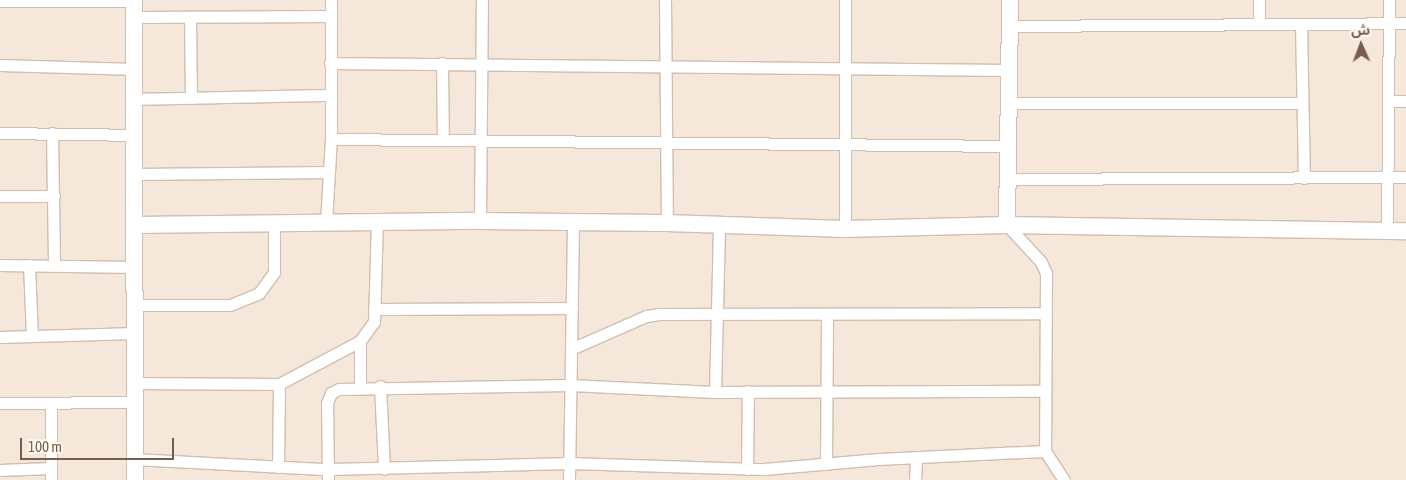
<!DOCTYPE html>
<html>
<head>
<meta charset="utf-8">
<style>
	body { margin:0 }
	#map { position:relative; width:1406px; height:480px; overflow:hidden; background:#fdf6ec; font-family:"Asap Condensed","Noto Sans Arabic",sans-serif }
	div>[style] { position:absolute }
	.residential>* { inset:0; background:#f5e8da; transform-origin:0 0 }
	.roads { filter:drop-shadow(1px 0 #d1beb0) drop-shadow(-1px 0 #d1beb0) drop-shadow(0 1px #d1beb0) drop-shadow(0 -1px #d1beb0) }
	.street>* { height:11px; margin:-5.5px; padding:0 5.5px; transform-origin:5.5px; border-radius:5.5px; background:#fff }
	.secondary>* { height:16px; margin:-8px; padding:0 8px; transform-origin:8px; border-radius:8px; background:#fff }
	span { translate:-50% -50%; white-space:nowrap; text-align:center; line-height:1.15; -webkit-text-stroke:4px #fffaf3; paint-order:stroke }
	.north { position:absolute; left:1336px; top:20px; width:50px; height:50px; -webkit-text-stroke:4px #fffaf3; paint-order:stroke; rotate:358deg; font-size:14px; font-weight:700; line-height:20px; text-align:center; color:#7a5c4d }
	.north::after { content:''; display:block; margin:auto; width:18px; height:22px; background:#7a5c4d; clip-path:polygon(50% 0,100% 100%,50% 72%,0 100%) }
	.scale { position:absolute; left:20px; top:438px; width:154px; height:22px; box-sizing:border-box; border:2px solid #7a5c4d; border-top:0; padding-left:6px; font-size:15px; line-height:18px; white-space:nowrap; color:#7a5c4d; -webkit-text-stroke:4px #fffaf3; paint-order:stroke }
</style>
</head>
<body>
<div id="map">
	<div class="residential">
		<div style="left:0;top:0;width:1406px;height:480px"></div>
	</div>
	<div class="roads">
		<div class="street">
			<div style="left:665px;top:0;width:223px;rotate:89.5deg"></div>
			<div style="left:0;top:1px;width:134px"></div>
			<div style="left:135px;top:17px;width:196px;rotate:-0.3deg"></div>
			<div style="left:190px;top:17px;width:81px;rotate:89.3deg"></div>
			<div style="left:1259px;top:24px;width:24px;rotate:-90deg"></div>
			<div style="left:1301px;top:24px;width:154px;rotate:88.9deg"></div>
			<div style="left:1010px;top:26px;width:396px;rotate:-0.4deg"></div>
			<div style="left:330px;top:63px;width:679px;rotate:0.59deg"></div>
			<div style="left:442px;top:63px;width:77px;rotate:89.3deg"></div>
			<div style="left:0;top:65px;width:136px;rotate:1.7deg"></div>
			<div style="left:136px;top:99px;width:194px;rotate:-1.2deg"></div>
			<div style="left:1389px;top:101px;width:17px"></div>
			<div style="left:1009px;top:103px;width:292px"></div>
			<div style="left:0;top:133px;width:136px;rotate:0.8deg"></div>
			<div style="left:52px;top:133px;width:132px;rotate:89.1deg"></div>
			<div style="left:331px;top:139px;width:678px;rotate:0.59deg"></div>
			<div style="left:135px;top:174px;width:194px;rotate:-0.6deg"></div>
			<div style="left:1009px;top:179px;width:397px;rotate:-0.3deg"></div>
			<div style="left:0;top:196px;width:54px"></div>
			<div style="left:480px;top:221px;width:221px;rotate:-89.5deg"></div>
			<div style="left:326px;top:222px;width:83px;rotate:-86.6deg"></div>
			<div style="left:331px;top:139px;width:139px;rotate:-90deg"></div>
			<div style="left:1007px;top:225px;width:50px;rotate:47.4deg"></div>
			<div style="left:1041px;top:262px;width:12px;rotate:66deg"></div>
			<div style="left:1046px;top:273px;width:178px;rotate:90.3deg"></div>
			<div style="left:1045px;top:451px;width:35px;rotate:57deg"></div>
			<div style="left:845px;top:229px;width:229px;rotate:-90deg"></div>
			<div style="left:1387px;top:231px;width:231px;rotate:-89.5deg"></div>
			<div style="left:0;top:265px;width:135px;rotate:0.8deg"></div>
			<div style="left:29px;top:265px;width:71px;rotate:87.6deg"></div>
			<div style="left:135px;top:305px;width:95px"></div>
			<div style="left:230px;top:305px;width:31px;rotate:-22deg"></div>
			<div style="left:259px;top:293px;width:26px;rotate:-54deg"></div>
			<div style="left:274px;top:272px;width:49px;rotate:-90deg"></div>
			<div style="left:374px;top:309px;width:198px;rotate:-0.3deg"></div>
			<div style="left:0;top:337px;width:135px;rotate:-1.7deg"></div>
			<div style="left:360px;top:341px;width:46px;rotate:90deg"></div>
			<div style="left:571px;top:349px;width:82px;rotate:-23.7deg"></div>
			<div style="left:646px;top:316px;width:13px;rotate:-9deg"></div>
			<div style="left:659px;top:314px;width:386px;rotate:-0.1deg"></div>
			<div style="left:134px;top:383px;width:145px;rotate:0.4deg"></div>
			<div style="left:279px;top:384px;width:92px;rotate:-28deg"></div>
			<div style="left:360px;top:341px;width:24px;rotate:-54deg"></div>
			<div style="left:374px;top:322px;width:100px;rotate:-88.3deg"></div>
			<div style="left:380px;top:386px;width:83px;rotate:87.2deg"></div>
			<div style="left:715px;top:392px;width:168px;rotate:-88.6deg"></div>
			<div style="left:0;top:403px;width:134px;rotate:-0.4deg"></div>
			<div style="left:51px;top:403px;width:77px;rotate:90deg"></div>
			<div style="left:134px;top:459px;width:194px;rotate:3deg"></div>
			<div style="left:328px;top:469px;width:241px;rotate:-1.4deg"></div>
			<div style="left:569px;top:463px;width:195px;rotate:1.8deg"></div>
			<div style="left:764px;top:469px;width:115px;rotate:-5deg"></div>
			<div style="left:879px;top:459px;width:166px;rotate:-2.8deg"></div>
			<div style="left:826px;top:464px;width:149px;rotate:-89.6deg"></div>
			<div style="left:278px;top:467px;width:83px;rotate:-89.3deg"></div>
			<div style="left:747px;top:469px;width:78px;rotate:-89.3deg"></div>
			<div style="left:0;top:470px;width:51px;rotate:-2.2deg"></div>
			<div style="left:328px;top:480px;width:77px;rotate:-90.7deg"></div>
			<div style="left:327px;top:403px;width:11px;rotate:-68deg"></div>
			<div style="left:331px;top:393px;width:9px;rotate:-27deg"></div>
			<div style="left:339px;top:389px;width:231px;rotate:-1deg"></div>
			<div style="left:570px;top:385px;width:145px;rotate:2.8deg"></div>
			<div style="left:715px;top:392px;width:328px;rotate:-0.2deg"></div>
			<div style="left:569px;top:480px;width:258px;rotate:-89.1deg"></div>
			<div style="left:915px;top:480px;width:22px;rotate:-87deg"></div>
		</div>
		<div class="secondary">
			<div style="left:134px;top:0;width:480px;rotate:89.9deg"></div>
			<div style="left:135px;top:225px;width:345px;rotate:-0.7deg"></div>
			<div style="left:480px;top:221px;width:187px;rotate:0.6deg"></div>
			<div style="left:667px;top:223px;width:178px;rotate:1.9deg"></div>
			<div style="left:845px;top:229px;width:162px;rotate:-1.4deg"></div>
			<div style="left:1007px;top:225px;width:399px;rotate:0.9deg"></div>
			<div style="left:1007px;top:225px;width:225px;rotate:-89.2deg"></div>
		</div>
	</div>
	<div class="north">ش</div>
	<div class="scale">100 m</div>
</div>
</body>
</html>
